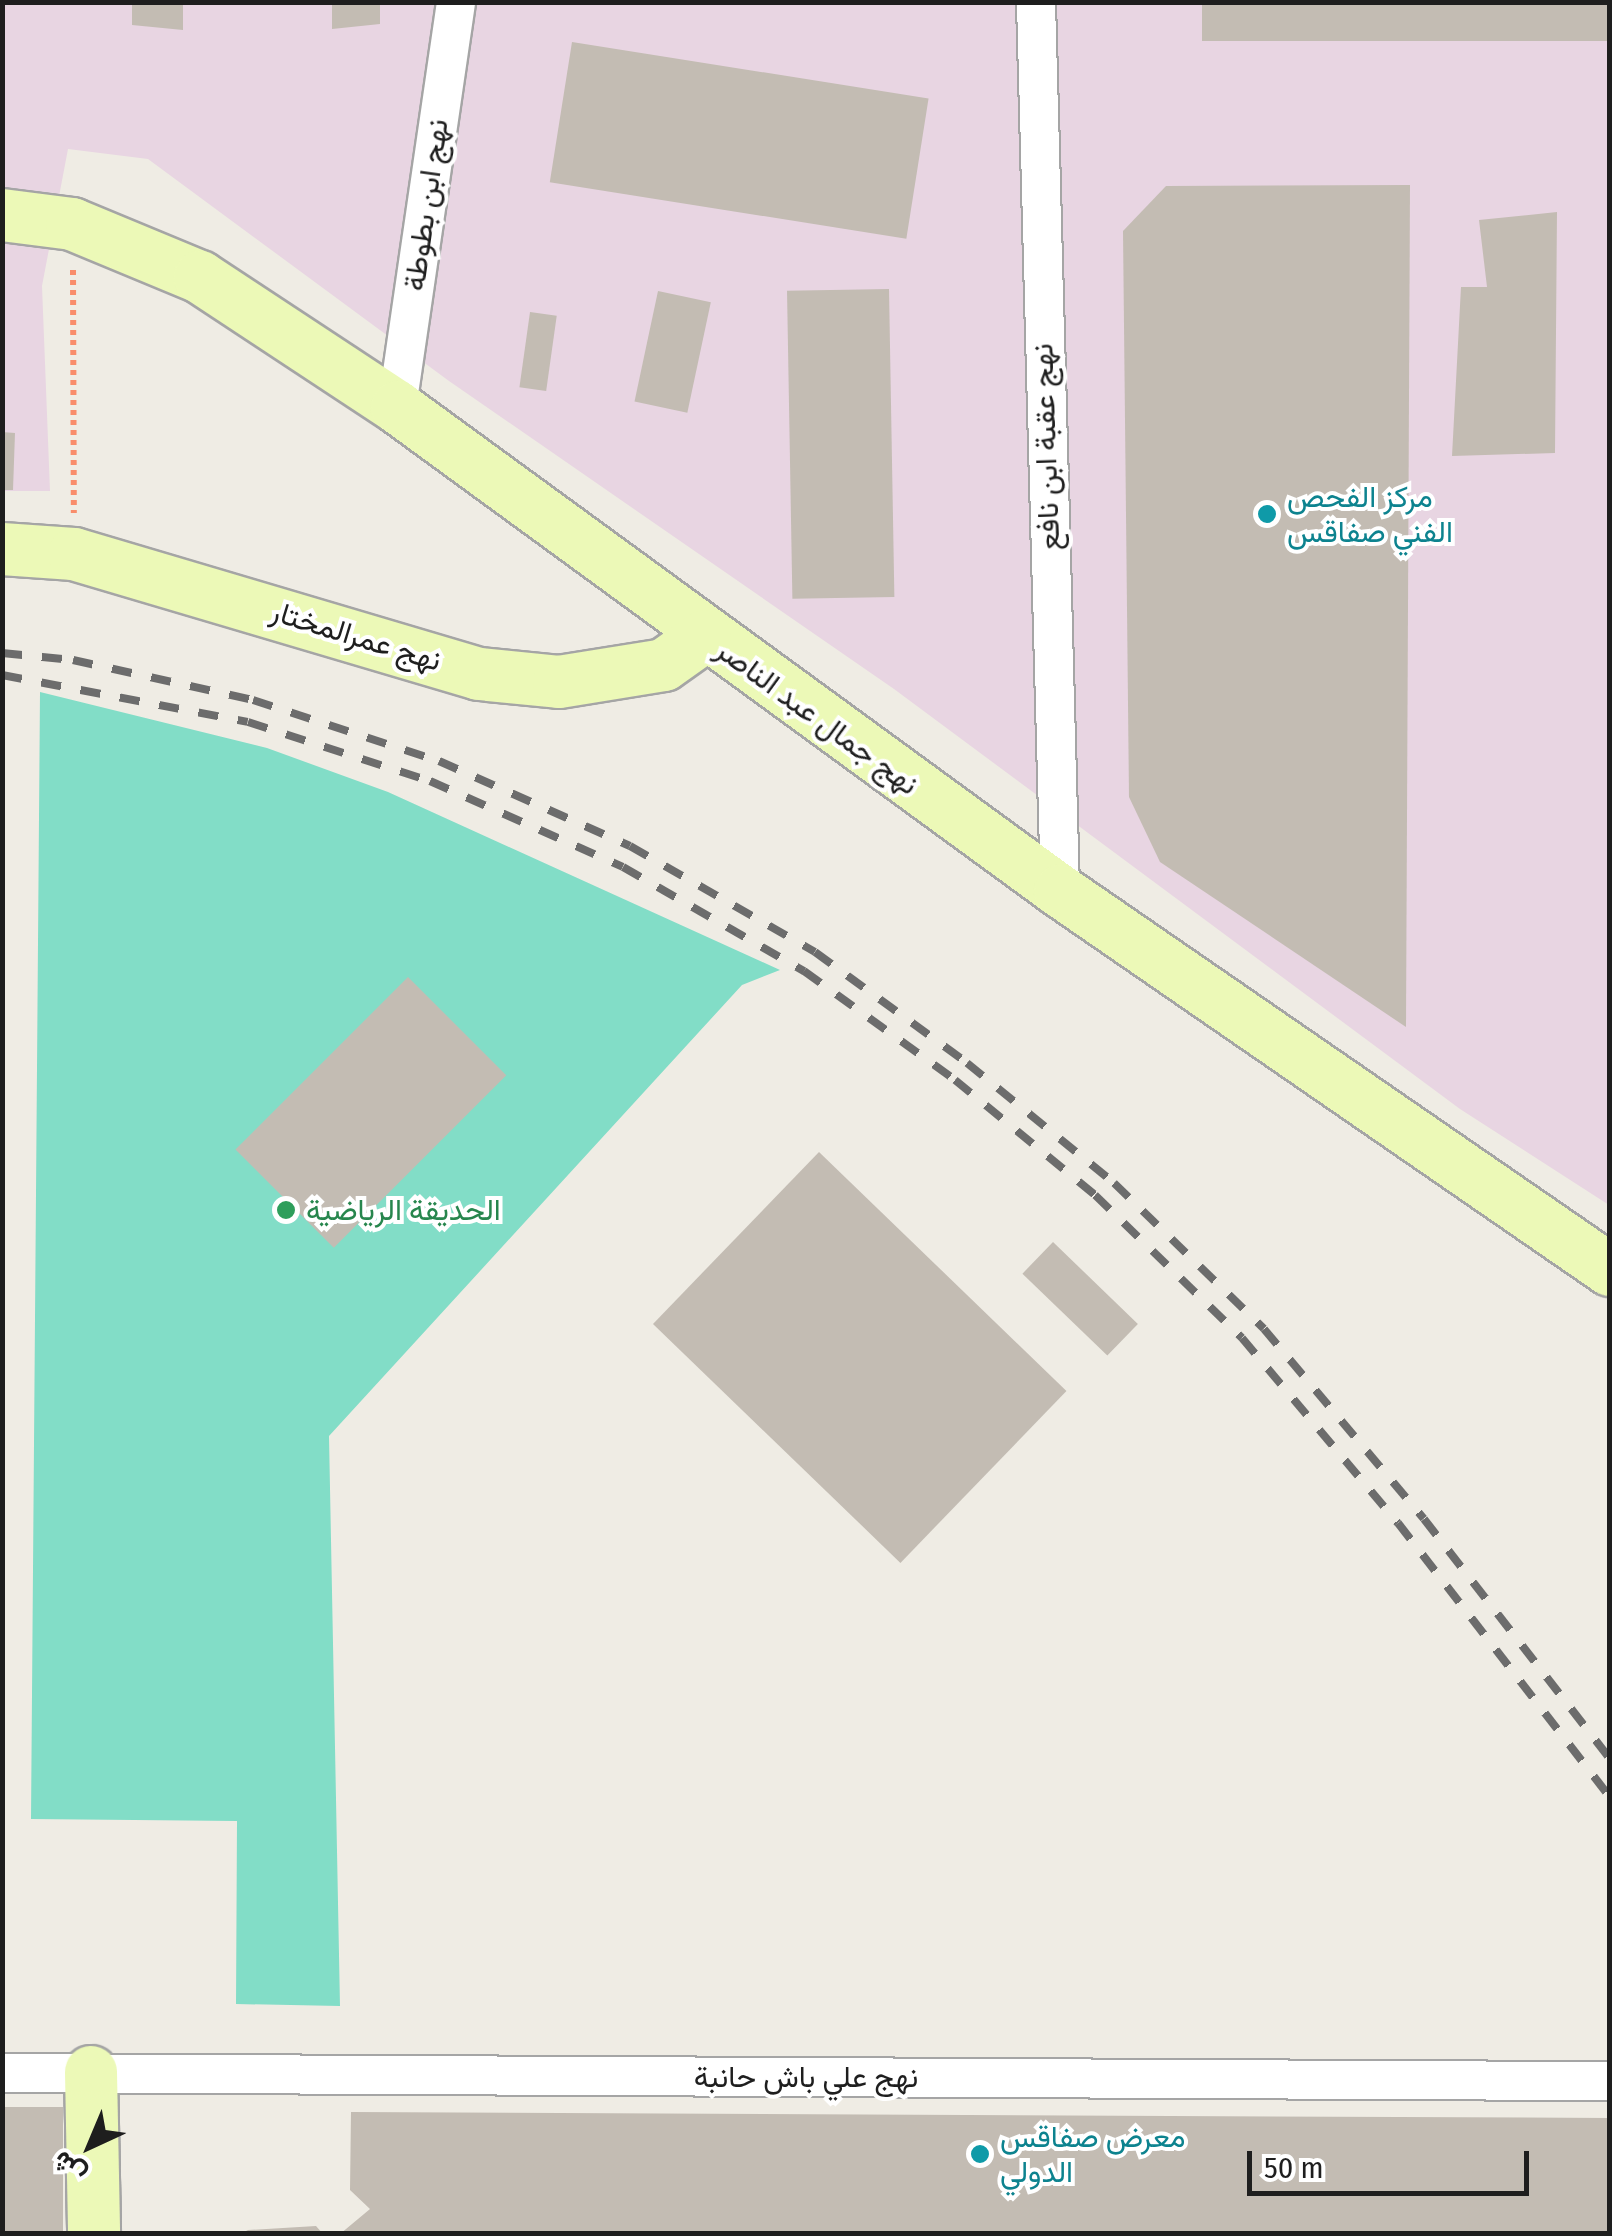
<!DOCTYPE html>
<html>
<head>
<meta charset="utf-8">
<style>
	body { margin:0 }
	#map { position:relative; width:1612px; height:2236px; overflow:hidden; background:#efece4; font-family:"Fira Sans Condensed",Vazirmatn,sans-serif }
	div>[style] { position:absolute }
	.industrial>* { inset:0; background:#e8d5e2 }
	.pitch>* { inset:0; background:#82ddc7 }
	.building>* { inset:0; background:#c3bcb3; transform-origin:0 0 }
	.path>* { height:6px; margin-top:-3px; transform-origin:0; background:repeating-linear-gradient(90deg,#f98d6b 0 5px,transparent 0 10px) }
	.roads { filter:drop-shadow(2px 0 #a5a5a5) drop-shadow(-2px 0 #a5a5a5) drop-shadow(0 2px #a5a5a5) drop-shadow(0 -2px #a5a5a5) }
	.street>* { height:38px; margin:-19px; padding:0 19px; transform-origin:19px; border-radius:19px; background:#fff }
	.secondary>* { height:52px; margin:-26px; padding:0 26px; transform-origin:26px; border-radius:26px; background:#ecf9b7 }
	.rail>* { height:8px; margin-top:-4px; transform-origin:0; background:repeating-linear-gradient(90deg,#6c6c6c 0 20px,transparent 0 40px) }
	.dots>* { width:28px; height:28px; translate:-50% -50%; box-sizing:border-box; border:5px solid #fff; border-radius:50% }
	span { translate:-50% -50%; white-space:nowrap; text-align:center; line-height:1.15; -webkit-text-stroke:8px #fff; paint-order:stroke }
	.street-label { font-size:30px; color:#1e1e1e }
	.culture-label { font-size:30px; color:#0d838f }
	.left { translate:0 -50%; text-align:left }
	.leisure-label { font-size:30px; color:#27864d }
	.frame { position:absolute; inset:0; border:5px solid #1e1e1e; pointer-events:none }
	.north { position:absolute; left:40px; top:2096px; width:100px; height:100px; -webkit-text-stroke:8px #fff; paint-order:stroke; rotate:224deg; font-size:28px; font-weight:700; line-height:40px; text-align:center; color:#1e1e1e }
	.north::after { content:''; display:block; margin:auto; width:35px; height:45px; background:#1e1e1e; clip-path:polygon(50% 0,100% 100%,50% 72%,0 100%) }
	.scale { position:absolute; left:1247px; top:2151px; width:282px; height:45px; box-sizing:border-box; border:5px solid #1e1e1e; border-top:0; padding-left:12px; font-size:30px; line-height:35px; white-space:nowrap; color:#1e1e1e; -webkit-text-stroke:8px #fff; paint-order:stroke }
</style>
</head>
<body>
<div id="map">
	<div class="industrial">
		<div style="clip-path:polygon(2px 3px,1609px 3px,1609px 1205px,1460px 1109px,894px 689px,449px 381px,148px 159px,68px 149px,42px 286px,50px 491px,3px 491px)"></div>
	</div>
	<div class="pitch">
		<div style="clip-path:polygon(40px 692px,267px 748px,388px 792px,780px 970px,742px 985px,329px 1436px,340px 2006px,236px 2004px,237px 1821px,31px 1819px)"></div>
	</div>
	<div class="building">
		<div style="clip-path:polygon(132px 2px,183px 2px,183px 30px,132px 25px)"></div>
		<div style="clip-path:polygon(332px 2px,380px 2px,380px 24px,332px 29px)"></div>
		<div style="left:1202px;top:2px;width:408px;height:39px"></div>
		<div style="left:572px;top:42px;width:361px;height:142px;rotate:9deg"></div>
		<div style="clip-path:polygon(1410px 185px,1406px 1027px,1160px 862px,1129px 797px,1123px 231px,1166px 186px)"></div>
		<div style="clip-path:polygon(1557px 212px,1555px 453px,1452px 456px,1461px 287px,1487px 287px,1479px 220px)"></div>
		<div style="left:889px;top:289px;width:308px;height:102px;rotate:89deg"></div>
		<div style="left:658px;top:291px;width:54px;height:113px;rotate:12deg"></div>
		<div style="left:530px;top:312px;width:27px;height:76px;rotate:8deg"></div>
		<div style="clip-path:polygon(2px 432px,15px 433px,13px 490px,2px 490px)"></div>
		<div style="left:408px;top:977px;width:139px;height:244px;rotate:45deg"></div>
		<div style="left:819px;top:1152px;width:344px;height:239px;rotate:44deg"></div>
		<div style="left:1053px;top:1242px;width:118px;height:44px;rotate:44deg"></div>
		<div style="left:2px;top:2107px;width:61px;height:127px"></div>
		<div style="clip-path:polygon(351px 2112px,1610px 2118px,1610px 2234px,340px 2234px,370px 2209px,350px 2190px)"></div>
		<div style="clip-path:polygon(316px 2226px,323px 2234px,240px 2234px,248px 2230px)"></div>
	</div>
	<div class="path">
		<div style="left:73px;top:270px;width:243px;rotate:89.8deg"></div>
	</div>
	<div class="roads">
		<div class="street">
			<div style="left:1036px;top:2px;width:889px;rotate:88.45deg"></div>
			<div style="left:397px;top:407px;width:409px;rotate:-81.7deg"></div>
			<div style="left:2px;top:2073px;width:1608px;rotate:0.29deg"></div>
		</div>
		<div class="secondary">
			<div style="left:2px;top:215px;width:71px;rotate:7.3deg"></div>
			<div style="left:72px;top:224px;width:139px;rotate:22.5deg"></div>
			<div style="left:200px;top:277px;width:236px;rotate:33.4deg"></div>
			<div style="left:397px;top:407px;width:821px;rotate:36.13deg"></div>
			<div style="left:1060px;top:891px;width:668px;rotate:34.57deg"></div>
			<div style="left:2px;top:549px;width:72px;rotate:4deg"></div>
			<div style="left:74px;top:554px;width:422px;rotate:16.5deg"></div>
			<div style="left:479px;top:674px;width:80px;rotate:5.7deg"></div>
			<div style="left:559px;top:682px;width:106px;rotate:-9.2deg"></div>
			<div style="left:664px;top:665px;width:50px;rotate:-35.3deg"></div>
			<div style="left:91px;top:2072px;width:162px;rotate:88.9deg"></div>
		</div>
	</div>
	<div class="rail">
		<div style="left:2px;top:653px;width:71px;rotate:5.6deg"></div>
		<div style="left:73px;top:660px;width:184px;rotate:12.5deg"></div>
		<div style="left:253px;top:700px;width:196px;rotate:18.2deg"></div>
		<div style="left:439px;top:761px;width:209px;rotate:24deg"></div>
		<div style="left:630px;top:846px;width:213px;rotate:29.8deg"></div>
		<div style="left:815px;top:952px;width:188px;rotate:36.1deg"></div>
		<div style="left:967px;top:1063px;width:190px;rotate:39.2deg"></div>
		<div style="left:1114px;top:1183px;width:209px;rotate:44.2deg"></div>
		<div style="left:1264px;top:1329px;width:248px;rotate:49.9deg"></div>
		<div style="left:1424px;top:1519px;width:304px;rotate:52.2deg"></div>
		<div style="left:2px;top:675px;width:250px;rotate:10.8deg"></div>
		<div style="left:248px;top:722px;width:191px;rotate:18deg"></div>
		<div style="left:430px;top:781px;width:211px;rotate:24deg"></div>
		<div style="left:623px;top:867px;width:209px;rotate:29.9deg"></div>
		<div style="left:804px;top:971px;width:186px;rotate:35.8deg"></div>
		<div style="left:955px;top:1080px;width:181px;rotate:39.4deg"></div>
		<div style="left:1095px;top:1195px;width:205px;rotate:44.2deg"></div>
		<div style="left:1242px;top:1338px;width:242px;rotate:49.9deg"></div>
		<div style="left:1398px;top:1523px;width:346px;rotate:52.3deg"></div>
	</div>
	<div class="dots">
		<div style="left:1267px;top:514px;background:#0f9aa8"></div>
		<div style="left:286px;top:1210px;background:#2e9e5b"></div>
		<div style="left:980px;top:2154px;background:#0f9aa8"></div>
	</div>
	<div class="street-label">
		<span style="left:426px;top:205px;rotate:-82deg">نهج ابن بطوطة</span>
		<span style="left:1046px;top:447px;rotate:-92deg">نهج عقبة ابن نافع</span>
		<span style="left:356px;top:636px;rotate:17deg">نهج عمرالمختار</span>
		<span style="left:817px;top:717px;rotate:36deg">نهج جمال عبد الناصر</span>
		<span style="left:806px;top:2077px">نهج علي باش حانبة</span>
	</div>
	<div class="culture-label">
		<span class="left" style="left:1287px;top:514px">مركز الفحص<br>الفني صفاقس</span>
		<span class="left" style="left:1000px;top:2154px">معرض صفاقس<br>الدولي</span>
	</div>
	<div class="leisure-label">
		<span class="left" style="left:306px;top:1210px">الحديقة الرياضية</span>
	</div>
	<div class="frame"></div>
	<div class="north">ش</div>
	<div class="scale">50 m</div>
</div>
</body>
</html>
